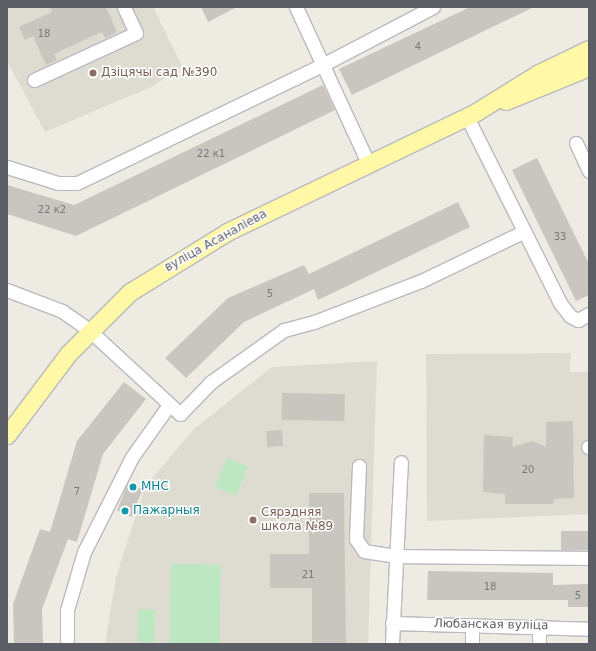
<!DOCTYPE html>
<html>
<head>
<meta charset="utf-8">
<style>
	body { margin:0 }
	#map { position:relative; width:596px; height:651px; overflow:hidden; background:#eeece2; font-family:"DejaVu Sans",sans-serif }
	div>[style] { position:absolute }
	.education>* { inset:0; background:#dedcd1 }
	.green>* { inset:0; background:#bde7c1; transform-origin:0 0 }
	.building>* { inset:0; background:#c9c6bf; transform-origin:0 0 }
	.roads { filter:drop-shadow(1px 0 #b8babf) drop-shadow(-1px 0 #b8babf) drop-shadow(0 1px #b8babf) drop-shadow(0 -1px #b8babf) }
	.minor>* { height:13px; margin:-6.5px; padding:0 6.5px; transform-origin:6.5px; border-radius:6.5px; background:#fff }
	.major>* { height:17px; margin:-8.5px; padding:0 8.5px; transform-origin:8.5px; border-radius:8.5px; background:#fff8a6 }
	.dots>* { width:11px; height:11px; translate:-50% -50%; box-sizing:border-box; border:2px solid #fff; border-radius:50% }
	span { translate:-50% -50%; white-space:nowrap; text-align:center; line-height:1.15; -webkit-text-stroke:3px #fff; paint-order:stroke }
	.number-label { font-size:10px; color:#76787b }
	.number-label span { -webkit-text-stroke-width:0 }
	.education-label { font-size:12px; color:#785e54 }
	.left { translate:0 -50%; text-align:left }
	.street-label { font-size:12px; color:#5b5e64 }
	.culture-label { font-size:12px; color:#0d838f }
	.frame { position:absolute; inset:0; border:8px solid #5b5e64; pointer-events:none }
</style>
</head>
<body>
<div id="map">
	<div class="education">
		<div style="clip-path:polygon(7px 7px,153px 7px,182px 66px,153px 86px,45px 132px,7px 61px)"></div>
		<div style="clip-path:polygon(571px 353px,570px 372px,589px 372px,589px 514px,427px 521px,426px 354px)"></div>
		<div style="clip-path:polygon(377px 361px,368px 644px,105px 644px,116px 577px,145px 487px,194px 429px,272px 367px)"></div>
	</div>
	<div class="green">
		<div style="left:227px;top:458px;width:23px;height:31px;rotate:23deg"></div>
		<div style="left:171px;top:564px;width:50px;height:80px;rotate:1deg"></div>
		<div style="left:139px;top:609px;width:17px;height:33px;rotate:3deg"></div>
	</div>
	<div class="building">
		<div style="clip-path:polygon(50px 7px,106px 7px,117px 32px,105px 38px,102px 32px,86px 39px,54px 54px,57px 60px,46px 65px,33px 36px,25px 40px,19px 27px,52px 12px)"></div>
		<div style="clip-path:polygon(201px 7px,237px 7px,208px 22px)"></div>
		<div style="clip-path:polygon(470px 7px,534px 7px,352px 95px,339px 69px)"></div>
		<div style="clip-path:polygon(323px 85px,335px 110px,76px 236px,7px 214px,7px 185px,74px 205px)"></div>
		<div style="clip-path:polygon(537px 158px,589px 264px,589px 295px,576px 301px,512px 170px)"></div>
		<div style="clip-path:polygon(458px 202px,470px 227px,318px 300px,314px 289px,244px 322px,186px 378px,165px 358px,228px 298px,304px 265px,309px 274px)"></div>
		<div style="clip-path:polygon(124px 382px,146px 399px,103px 454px,77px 542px,68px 539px,42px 609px,43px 644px,14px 644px,13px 604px,40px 529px,50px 532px,77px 441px)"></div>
		<div style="left:282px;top:393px;width:63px;height:27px;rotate:1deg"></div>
		<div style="clip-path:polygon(573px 421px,574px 498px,554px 499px,553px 504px,505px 504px,505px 494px,483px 492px,484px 435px,513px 437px,512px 447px,532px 441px,546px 447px,546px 422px)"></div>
		<div style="left:282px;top:430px;width:16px;height:16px;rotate:86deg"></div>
		<div style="left:128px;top:483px;width:16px;height:30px;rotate:22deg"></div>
		<div style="clip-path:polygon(309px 493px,344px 493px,346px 644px,312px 644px,312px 588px,270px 588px,270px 554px,309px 554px)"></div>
		<div style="left:561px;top:531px;width:28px;height:19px"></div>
		<div style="clip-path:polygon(428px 571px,553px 573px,553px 585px,589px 584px,589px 607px,568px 607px,568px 600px,427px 600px)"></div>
	</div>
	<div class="roads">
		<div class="minor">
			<div style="left:296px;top:7px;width:174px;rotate:65.2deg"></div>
			<div style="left:34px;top:80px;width:112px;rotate:-24.7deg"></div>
			<div style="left:136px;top:33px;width:29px;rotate:-115deg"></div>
			<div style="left:467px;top:117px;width:208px;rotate:63.4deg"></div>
			<div style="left:560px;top:303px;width:16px;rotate:52deg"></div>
			<div style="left:570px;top:316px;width:9px;rotate:27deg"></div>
			<div style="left:578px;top:320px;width:13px;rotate:-29deg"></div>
			<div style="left:576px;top:143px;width:31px;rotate:65deg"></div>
			<div style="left:7px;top:167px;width:53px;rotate:17.4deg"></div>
			<div style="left:58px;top:183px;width:19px"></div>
			<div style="left:77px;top:183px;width:274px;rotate:-25.7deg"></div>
			<div style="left:324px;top:64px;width:123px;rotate:-27.6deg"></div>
			<div style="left:7px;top:290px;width:59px;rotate:20.9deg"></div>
			<div style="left:62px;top:311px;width:33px;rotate:35deg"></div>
			<div style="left:89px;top:330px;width:124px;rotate:42.7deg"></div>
			<div style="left:180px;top:414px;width:45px;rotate:-45.9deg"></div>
			<div style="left:211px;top:382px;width:90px;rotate:-35.5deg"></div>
			<div style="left:284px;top:330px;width:31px;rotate:-15deg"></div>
			<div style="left:314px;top:322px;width:115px;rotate:-21deg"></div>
			<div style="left:421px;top:281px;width:115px;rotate:-25.7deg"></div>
			<div style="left:588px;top:447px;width:1px"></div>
			<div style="left:359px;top:466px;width:73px;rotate:92.4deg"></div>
			<div style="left:356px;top:539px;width:14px;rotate:56deg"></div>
			<div style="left:364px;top:551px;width:30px;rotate:9deg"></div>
			<div style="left:394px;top:556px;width:195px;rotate:0.6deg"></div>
			<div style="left:392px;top:623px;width:197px;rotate:1.7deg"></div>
			<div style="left:472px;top:625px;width:19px;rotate:90deg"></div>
			<div style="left:539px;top:626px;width:18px;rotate:90deg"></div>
			<div style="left:67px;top:640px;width:30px;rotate:-90deg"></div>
			<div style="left:67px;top:610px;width:60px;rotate:-73.7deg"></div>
			<div style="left:84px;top:552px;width:106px;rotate:-63.2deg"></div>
			<div style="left:132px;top:457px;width:64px;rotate:-54.6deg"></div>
			<div style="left:392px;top:644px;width:182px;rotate:-87.2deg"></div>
		</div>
		<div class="major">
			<div style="left:506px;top:101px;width:90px;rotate:-22.3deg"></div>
			<div style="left:7px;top:435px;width:101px;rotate:-53deg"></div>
			<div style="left:68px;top:354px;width:88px;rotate:-45deg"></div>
			<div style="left:130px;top:292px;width:114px;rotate:-31.7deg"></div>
			<div style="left:227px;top:232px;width:276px;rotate:-25.7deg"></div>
			<div style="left:476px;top:112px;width:74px;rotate:-31.8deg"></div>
			<div style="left:539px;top:73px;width:55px;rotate:-25.6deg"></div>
		</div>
	</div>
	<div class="dots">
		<div style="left:93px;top:73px;background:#8d6e63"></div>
		<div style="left:133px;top:487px;background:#0f9aa8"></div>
		<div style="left:125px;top:511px;background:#0f9aa8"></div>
		<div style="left:253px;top:520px;background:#8d6e63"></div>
	</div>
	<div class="number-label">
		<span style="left:44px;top:34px">18</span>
		<span style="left:418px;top:47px">4</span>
		<span style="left:211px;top:154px">22 к1</span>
		<span style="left:52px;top:210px">22 к2</span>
		<span style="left:560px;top:237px">33</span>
		<span style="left:270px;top:294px">5</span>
		<span style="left:528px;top:470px">20</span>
		<span style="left:77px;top:492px">7</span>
		<span style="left:308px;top:575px">21</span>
		<span style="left:490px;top:587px">18</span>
		<span style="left:578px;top:596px">5</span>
	</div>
	<div class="education-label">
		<span class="left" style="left:101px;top:73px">Дзіцячы сад №390</span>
		<span class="left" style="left:261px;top:520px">Сярэдняя<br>школа №89</span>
	</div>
	<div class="street-label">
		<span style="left:216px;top:241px;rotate:-29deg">вуліца Асаналіева</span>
		<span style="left:491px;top:625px;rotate:1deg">Любанская вуліца</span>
	</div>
	<div class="culture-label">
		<span class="left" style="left:141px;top:487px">МНС</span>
		<span class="left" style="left:133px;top:511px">Пажарныя</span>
	</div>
	<div class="frame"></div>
</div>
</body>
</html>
